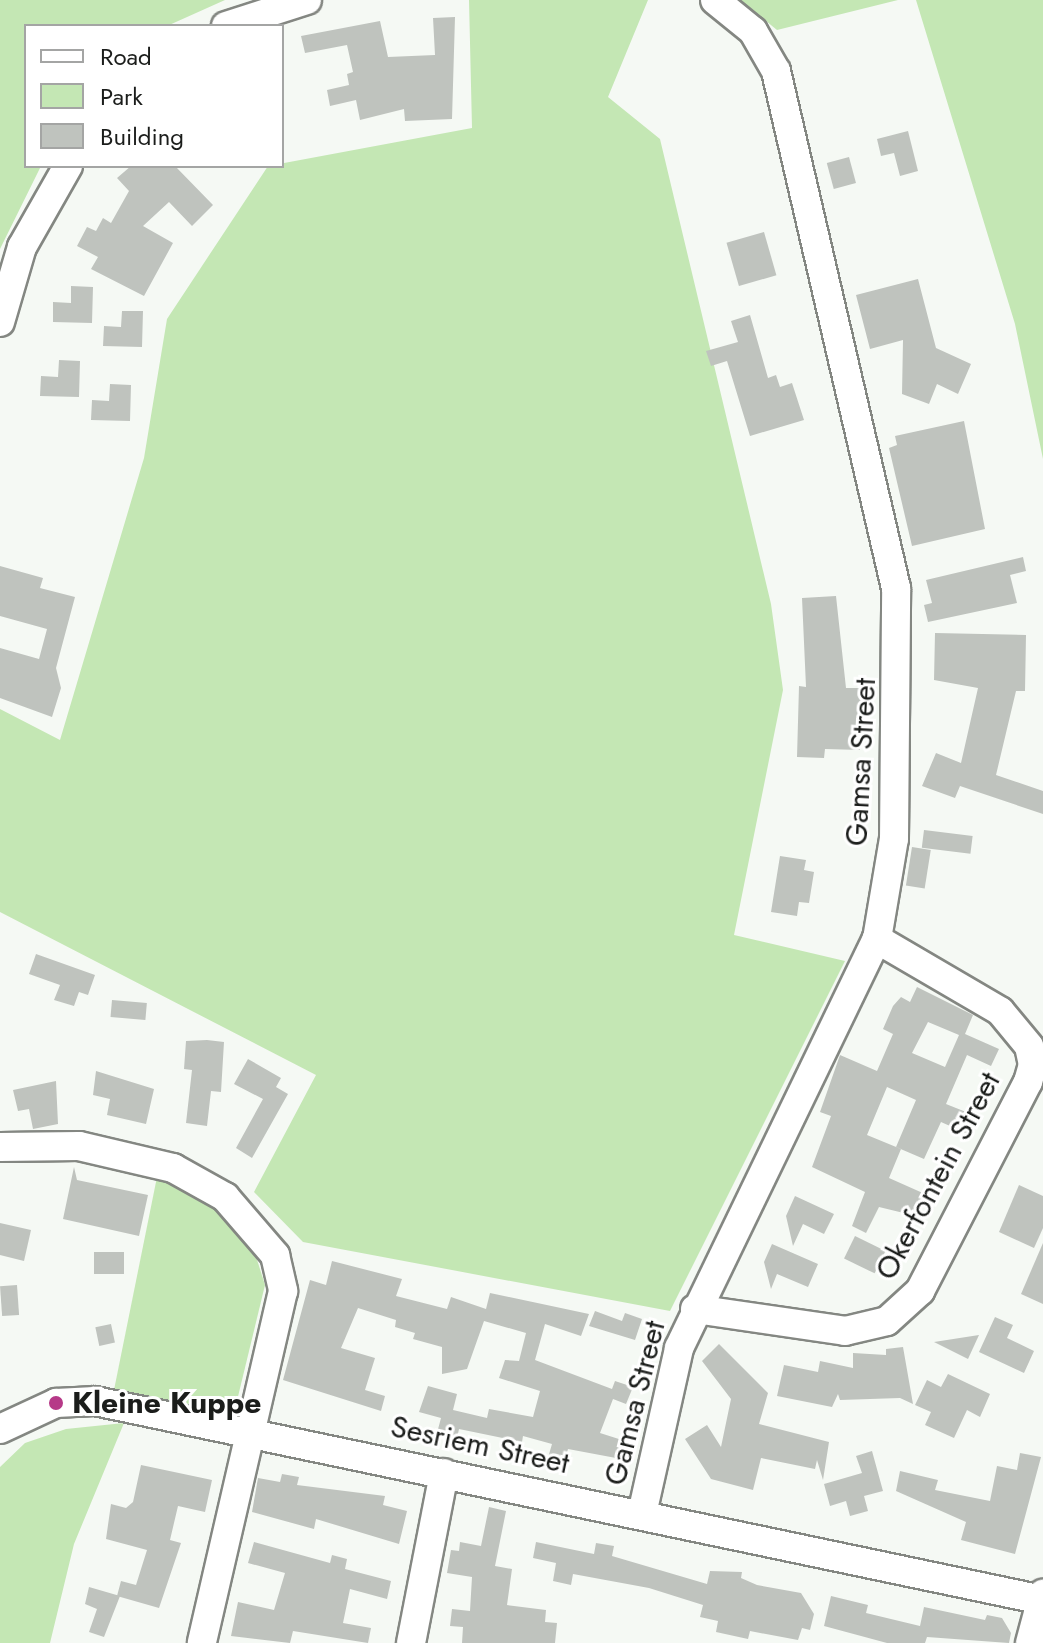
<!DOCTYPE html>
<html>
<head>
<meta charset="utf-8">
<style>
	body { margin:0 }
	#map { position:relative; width:1043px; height:1643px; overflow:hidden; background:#f5f9f4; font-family:Jost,sans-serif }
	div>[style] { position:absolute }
	.green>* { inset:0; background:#c4e7b4 }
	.building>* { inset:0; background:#bfc3be; transform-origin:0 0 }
	.roads { filter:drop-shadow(2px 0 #848782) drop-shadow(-2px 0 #848782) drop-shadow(0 2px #848782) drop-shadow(0 -2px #848782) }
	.minor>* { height:28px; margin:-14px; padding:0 14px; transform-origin:14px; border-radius:14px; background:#fff }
	.dots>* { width:22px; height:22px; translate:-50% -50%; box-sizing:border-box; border:4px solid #fff; border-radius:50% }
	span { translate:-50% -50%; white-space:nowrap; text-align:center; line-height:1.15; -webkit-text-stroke:6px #fff; paint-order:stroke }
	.street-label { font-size:30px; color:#1b1d1b }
	.poi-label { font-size:30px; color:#1b1d1b; font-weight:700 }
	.left { translate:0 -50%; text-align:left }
	.legend { position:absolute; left:24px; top:24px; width:260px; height:144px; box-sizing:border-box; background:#fff; border:2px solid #a4a5a4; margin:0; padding:10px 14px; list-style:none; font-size:24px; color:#1b1d1b }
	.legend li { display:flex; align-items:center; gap:16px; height:40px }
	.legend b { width:40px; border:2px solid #a4a5a4 }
</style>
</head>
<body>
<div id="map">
	<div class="green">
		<div style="clip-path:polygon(0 0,225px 0,167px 26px,26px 26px,26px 166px,41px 166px,0 249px)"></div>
		<div style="clip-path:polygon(469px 0,648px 0,608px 97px,660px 139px,771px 604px,783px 690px,734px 935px,845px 961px,670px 1311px,303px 1242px,254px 1192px,316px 1075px,0 912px,0 709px,60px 740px,144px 458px,167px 319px,268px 166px,472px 128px)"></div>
		<div style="clip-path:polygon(740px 0,898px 0,777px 30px)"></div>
		<div style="clip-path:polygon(916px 0,1043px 0,1043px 459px,1015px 324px)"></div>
		<div style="clip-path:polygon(157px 1177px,210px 1205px,253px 1247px,265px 1285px,234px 1413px,114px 1390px)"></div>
		<div style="clip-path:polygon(124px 1423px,74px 1544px,50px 1643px,0 1643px,0 1467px,25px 1443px,66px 1429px)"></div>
	</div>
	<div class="building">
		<div style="clip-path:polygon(455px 17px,452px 119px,405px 121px,404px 109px,360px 120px,356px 100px,330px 106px,327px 90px,349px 85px,347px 74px,353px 72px,347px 45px,305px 53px,301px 36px,380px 21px,388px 57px,435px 55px,433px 18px)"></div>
		<div style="clip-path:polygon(908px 131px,918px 171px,900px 176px,894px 153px,881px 156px,877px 139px)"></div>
		<div style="left:849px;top:157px;width:27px;height:23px;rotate:75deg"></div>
		<div style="clip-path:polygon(131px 166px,175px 166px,213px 205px,192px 226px,169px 202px,143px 226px,173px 243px,144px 296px,91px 269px,98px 257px,77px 246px,87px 227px,96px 231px,103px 218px,111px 223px,129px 191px,117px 178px)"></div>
		<div style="left:764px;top:232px;width:45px;height:39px;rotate:74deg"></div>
		<div style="clip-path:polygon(918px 279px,936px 348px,971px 364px,958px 394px,937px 384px,929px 404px,902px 394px,903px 340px,870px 349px,856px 295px)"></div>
		<div style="clip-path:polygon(71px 286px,93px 287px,92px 323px,53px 322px,53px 302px,71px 303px)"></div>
		<div style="clip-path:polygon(122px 311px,143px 311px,142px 347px,103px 346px,104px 326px,121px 327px)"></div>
		<div style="clip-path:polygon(750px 315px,768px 378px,776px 375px,780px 387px,792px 383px,804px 420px,750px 436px,727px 361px,711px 366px,706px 351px,738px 342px,731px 321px)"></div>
		<div style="clip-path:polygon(59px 360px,80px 361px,79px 397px,40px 396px,41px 376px,58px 377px)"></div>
		<div style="clip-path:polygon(110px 384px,131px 385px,130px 421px,91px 420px,92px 400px,109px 401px)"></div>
		<div style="clip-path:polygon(964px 421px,985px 529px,912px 546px,889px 448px,897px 445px,895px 436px)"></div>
		<div style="clip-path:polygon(1023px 557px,1026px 571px,1010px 575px,1017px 603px,928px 622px,924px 605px,932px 603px,926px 580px)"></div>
		<div style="clip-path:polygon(0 566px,43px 578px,40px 588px,75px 597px,56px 668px,61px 688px,52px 717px,0 698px,0 648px,39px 659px,47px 629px,0 616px)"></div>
		<div style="clip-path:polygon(836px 596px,846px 688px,869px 688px,868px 714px,861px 714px,860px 750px,825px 749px,824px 758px,797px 757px,799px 686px,806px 687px,802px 598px)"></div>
		<div style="clip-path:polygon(935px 633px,1026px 635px,1025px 691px,1016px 691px,996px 775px,1043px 791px,1043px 814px,960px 786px,955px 798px,922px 786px,936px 753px,961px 763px,978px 688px,934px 680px)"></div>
		<div style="left:924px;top:830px;width:49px;height:18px;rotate:7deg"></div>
		<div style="left:912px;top:847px;width:19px;height:39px;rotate:9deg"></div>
		<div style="clip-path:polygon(780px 856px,806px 860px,804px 870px,814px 872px,809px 903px,799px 902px,797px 916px,771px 912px)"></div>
		<div style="clip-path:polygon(36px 954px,95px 975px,88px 995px,79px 992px,74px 1006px,54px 1000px,60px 985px,29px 974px)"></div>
		<div style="clip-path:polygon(evenodd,917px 987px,973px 1015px,965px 1034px,999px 1049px,991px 1066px,967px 1055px,946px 1104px,976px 1116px,968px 1134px,941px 1122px,924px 1159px,896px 1147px,916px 1100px,887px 1087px,867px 1135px,901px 1149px,889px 1178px,925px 1194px,916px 1216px,879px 1207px,866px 1233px,852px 1226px,865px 1192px,812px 1167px,831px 1116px,820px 1112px,840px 1055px,877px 1071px,893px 1034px,883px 1029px,893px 1006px,901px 997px,910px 1002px,917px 987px,928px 1022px,959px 1035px,945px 1067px,912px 1053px,928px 1022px)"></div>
		<div style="left:112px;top:1000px;width:35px;height:17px;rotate:5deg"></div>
		<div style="clip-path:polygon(207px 1040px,224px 1042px,221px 1092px,211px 1091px,207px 1126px,186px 1123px,192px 1070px,184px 1069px,186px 1041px)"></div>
		<div style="clip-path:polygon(248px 1059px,281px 1078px,276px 1087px,288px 1094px,252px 1158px,236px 1148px,263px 1099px,234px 1084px)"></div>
		<div style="clip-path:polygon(96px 1071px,154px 1089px,146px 1124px,107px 1115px,110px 1099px,93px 1095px)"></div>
		<div style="clip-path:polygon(56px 1081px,58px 1124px,33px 1129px,29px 1109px,18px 1111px,13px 1090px)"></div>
		<div style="clip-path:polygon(74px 1167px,77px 1180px,148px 1195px,139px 1236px,63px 1219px)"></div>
		<div style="clip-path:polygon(1019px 1185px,1043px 1196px,1043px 1228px,1034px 1248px,999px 1232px)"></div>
		<div style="clip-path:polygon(795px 1196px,834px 1214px,824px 1234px,803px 1224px,793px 1246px,786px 1216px)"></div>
		<div style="clip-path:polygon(0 1223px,31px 1230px,24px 1261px,0 1255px)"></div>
		<div style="left:855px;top:1236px;width:34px;height:25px;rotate:26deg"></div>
		<div style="clip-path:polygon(1043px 1243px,1043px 1304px,1021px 1294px)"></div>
		<div style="clip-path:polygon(772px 1244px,818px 1264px,808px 1287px,777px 1274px,771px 1289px,764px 1262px)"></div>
		<div style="left:94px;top:1252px;width:30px;height:22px"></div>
		<div style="clip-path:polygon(332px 1261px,402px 1279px,396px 1296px,447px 1309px,451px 1297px,486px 1309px,490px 1293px,589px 1314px,581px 1336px,545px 1324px,535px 1360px,612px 1389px,615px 1381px,633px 1387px,626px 1404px,613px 1399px,600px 1433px,622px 1440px,616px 1458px,568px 1449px,563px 1465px,547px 1461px,552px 1444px,523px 1436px,522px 1442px,459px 1429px,457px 1438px,437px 1433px,441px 1418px,419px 1412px,428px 1386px,457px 1394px,453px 1410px,487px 1418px,489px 1409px,533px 1417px,540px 1391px,499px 1378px,505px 1360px,519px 1361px,526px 1333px,484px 1321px,467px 1369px,442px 1374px,442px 1347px,413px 1339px,415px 1333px,395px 1327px,396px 1320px,358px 1308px,341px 1348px,375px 1358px,365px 1390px,385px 1396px,381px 1411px,283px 1380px,310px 1280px,326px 1285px)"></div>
		<div style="left:17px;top:1285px;width:30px;height:17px;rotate:86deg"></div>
		<div style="clip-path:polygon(595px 1311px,622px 1321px,625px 1313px,642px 1319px,635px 1340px,589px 1326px)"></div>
		<div style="clip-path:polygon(995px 1317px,1013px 1325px,1007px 1338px,1034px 1351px,1024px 1373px,979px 1352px)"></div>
		<div style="left:111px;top:1324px;width:19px;height:16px;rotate:78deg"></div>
		<div style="clip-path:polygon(979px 1335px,968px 1359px,934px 1342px)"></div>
		<div style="clip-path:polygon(719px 1344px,768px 1393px,759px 1424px,829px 1442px,823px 1480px,817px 1460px,815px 1469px,761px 1458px,753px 1490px,711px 1479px,685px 1439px,707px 1425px,721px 1447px,731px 1399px,702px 1361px)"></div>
		<div style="clip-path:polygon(903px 1347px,913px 1404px,900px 1398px,840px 1400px,838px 1394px,832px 1407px,777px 1396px,784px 1365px,818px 1372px,820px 1361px,853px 1368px,853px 1353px,886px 1355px,886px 1349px)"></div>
		<div style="clip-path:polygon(948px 1374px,990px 1394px,980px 1417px,967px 1410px,954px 1438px,925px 1425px,931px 1412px,915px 1405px,927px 1380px,941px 1387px)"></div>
		<div style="clip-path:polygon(872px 1451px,883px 1491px,864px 1496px,868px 1511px,850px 1516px,846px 1501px,830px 1506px,824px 1484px,862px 1473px,856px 1456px)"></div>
		<div style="clip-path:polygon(1020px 1453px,1041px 1457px,1015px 1554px,961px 1540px,966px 1522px,896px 1491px,900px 1471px,938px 1480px,935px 1490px,990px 1501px,997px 1466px,1017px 1470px)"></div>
		<div style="clip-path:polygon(141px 1465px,212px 1480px,205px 1512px,178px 1506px,170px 1540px,181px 1543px,159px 1608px,117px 1596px,121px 1581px,136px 1585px,147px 1550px,106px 1539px,111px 1504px,126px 1508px,133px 1502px)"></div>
		<div style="clip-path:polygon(282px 1474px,299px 1477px,297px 1485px,385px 1496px,383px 1505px,407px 1511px,399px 1544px,316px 1519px,314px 1529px,252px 1512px,258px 1478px,280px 1482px)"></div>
		<div style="clip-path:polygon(489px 1507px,506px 1511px,495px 1566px,512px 1569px,507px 1605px,546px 1610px,545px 1622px,557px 1623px,555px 1643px,462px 1643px,463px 1627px,450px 1626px,452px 1609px,470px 1611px,472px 1577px,447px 1573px,451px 1550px,459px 1551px,460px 1542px,481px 1546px)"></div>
		<div style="clip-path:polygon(254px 1542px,330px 1563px,332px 1555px,347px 1559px,345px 1569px,391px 1581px,387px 1599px,350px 1589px,343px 1623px,371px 1628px,368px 1643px,293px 1631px,290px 1643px,231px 1636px,238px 1602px,274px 1610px,285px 1573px,248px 1563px)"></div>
		<div style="clip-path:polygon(536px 1542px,594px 1554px,596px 1543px,614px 1546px,612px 1556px,707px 1584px,710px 1571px,742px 1572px,741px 1578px,757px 1585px,801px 1593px,814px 1614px,810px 1630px,802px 1628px,798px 1640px,750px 1631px,748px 1639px,716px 1632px,718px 1621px,700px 1617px,703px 1605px,649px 1588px,573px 1574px,571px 1585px,553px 1581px,556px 1563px,533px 1558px)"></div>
		<div style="clip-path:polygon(89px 1587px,120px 1596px,104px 1637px,89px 1632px,97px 1609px,85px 1604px)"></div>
		<div style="clip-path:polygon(831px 1596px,868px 1605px,866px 1613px,920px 1626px,924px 1607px,985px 1620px,987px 1615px,1002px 1618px,1011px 1633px,1009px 1643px,927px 1637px,925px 1643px,887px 1643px,824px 1626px)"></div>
	</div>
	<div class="roads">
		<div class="minor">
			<div style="left:226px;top:26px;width:85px;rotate:-17.8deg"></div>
			<div style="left:0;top:322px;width:78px;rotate:-73.7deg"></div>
			<div style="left:22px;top:247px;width:93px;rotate:-60.4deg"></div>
			<div style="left:0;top:1147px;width:79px;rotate:-0.7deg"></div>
			<div style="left:79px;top:1146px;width:97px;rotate:13.2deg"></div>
			<div style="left:173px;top:1168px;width:60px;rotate:29.1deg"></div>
			<div style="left:225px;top:1197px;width:77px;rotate:49.2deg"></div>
			<div style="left:275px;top:1255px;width:37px;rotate:77deg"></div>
			<div style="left:283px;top:1291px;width:361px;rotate:103deg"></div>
			<div style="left:695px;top:1309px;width:152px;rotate:8.3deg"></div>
			<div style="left:845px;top:1331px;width:43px;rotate:-13.4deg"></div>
			<div style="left:887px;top:1321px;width:45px;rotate:-42.3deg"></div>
			<div style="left:920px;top:1291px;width:235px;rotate:-62.7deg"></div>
			<div style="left:1028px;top:1082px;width:18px;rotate:-74deg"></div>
			<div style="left:1033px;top:1065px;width:19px;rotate:-102deg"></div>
			<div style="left:1029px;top:1046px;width:45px;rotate:-129.6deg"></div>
			<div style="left:1000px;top:1011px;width:143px;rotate:-149.7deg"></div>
			<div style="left:0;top:1429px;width:62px;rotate:-24.9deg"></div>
			<div style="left:56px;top:1403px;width:39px;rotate:-3deg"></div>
			<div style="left:95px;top:1401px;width:969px;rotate:11.86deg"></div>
			<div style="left:642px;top:1514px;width:170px;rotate:-77.4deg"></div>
			<div style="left:679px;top:1348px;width:454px;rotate:-64.2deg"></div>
			<div style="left:877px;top:939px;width:101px;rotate:-80.4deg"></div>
			<div style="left:894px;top:839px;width:251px;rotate:-89.5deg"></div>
			<div style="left:896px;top:588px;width:531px;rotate:-103.07deg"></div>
			<div style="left:776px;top:71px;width:46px;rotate:-119.9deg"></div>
			<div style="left:753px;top:31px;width:49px;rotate:-140.8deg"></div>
			<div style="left:411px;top:1643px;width:173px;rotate:-79deg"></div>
			<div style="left:1030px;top:1643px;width:51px;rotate:-75.1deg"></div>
		</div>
	</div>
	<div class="dots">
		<div style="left:56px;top:1403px;background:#b63988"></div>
	</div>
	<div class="street-label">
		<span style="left:861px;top:762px;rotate:-87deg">Gamsa Street</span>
		<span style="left:938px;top:1176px;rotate:-62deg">Okerfontein Street</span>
		<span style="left:635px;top:1403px;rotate:-76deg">Gamsa Street</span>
		<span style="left:480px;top:1445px;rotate:12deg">Sesriem Street</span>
	</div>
	<div class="poi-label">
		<span class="left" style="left:72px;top:1403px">Kleine Kuppe</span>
	</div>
	<ul class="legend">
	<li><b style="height:10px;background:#fff"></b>Road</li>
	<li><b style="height:22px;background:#c4e7b4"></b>Park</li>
	<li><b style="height:22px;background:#bfc3be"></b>Building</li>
	</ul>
</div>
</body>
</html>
